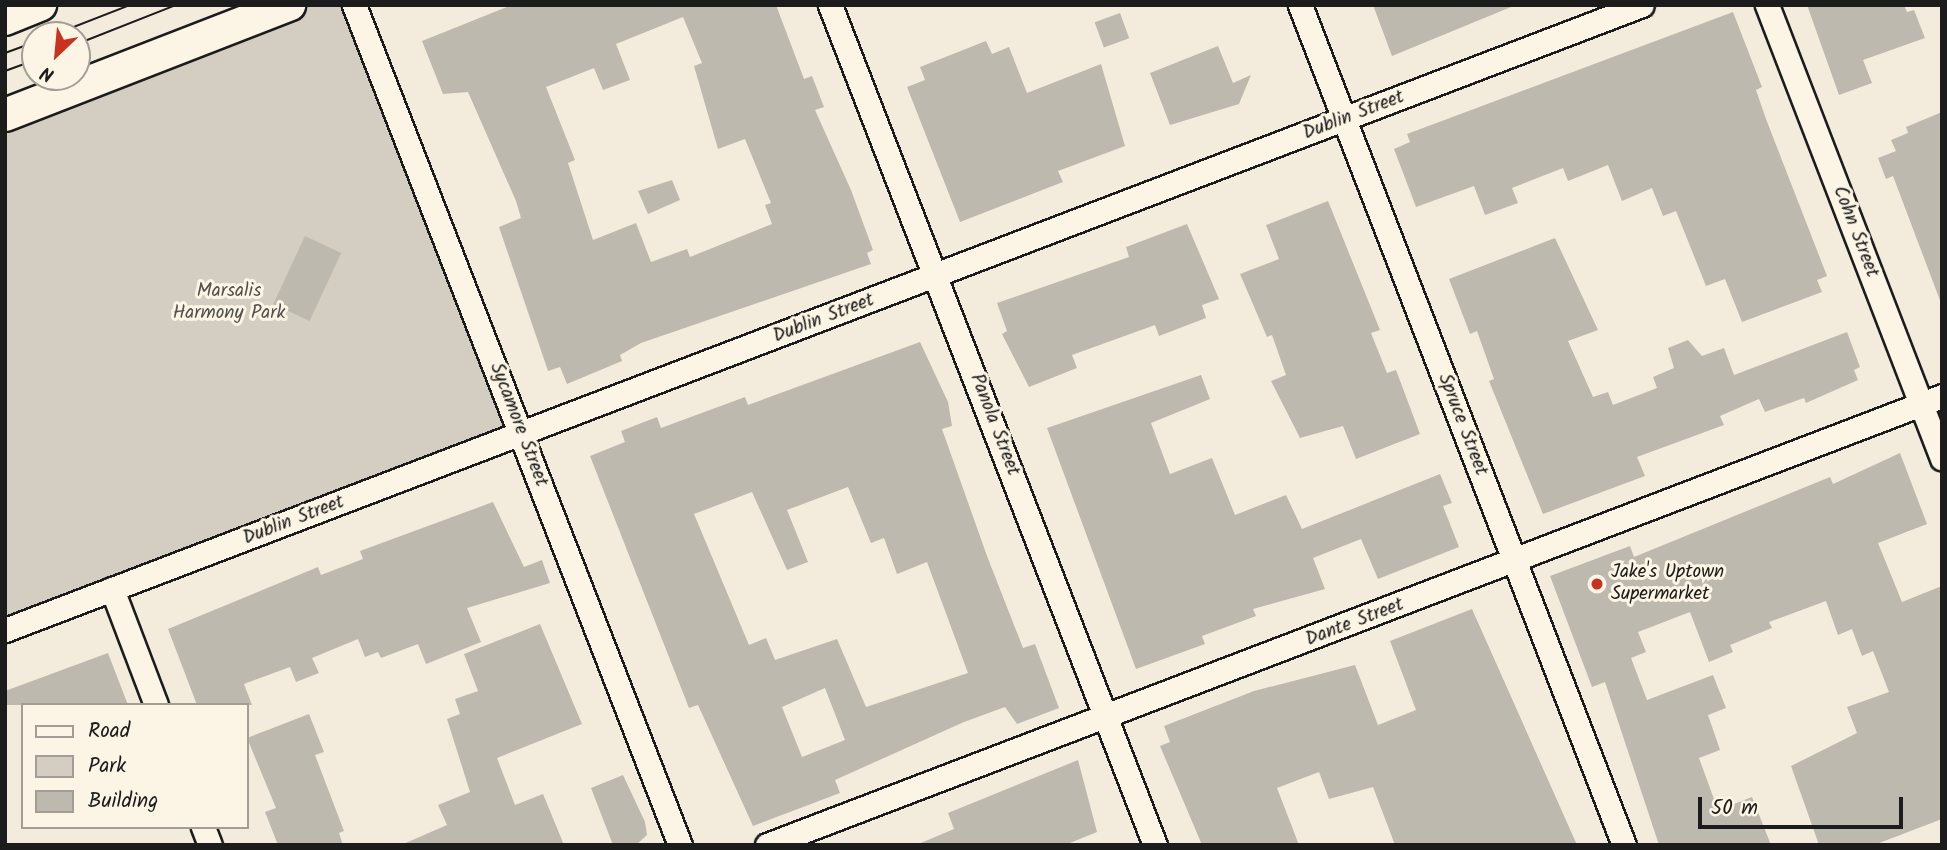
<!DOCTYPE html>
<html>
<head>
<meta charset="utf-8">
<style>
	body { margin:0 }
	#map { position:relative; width:1947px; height:850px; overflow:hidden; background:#f3ecdd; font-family:Kalam,sans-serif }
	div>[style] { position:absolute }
	.green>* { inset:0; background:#d3cec1 }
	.building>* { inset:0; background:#beb9ae; transform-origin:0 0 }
	.roads { filter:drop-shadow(2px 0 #1c1c1c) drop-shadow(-2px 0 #1c1c1c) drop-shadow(0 2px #1c1c1c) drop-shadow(0 -2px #1c1c1c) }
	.minor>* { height:23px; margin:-11.5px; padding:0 11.5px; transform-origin:11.5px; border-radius:11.5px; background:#fcf5e5 }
	.secondary>* { height:32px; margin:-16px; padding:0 16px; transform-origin:16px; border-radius:16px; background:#fcf5e5 }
	.tram>* { height:2px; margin:-1px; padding:0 1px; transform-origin:1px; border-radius:1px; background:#1c1c1c }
	.dots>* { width:19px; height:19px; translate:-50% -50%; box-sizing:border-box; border:4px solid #fcf5e5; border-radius:50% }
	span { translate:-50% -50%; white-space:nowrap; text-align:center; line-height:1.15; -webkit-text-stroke:6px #fcf5e5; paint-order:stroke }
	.street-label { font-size:19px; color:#1c1c1c }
	.park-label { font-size:19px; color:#53514e }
	.poi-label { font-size:19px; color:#1c1c1c }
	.left { translate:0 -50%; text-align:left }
	.frame { position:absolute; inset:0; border:7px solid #1c1c1c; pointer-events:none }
	.legend { position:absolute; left:21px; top:703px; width:228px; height:126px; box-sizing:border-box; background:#fcf5e5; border:2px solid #a29e95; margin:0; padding:9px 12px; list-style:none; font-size:21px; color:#1c1c1c }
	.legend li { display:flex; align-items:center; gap:14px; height:35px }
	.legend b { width:35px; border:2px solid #a29e95 }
	.north { position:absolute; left:21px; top:21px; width:70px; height:70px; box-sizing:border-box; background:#fcf5e5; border:2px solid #a29e95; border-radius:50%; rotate:206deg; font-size:19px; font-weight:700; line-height:28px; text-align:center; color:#1c1c1c }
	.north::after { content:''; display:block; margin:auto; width:24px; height:32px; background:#c8321e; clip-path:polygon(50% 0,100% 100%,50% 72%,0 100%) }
	.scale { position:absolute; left:1698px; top:797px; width:205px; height:32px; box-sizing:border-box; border:4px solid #1c1c1c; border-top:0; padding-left:9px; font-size:21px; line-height:24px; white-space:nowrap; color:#1c1c1c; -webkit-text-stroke:5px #fcf5e5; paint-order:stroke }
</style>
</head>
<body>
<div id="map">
	<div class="green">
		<div style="clip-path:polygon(289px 5px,354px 5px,522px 435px,5px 630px,5px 115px)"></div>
	</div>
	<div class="building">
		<div style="clip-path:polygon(evenodd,512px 5px,776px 5px,804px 79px,812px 76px,824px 107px,815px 110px,851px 190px,873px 250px,867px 253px,871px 264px,641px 343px,620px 355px,622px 361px,567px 384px,560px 367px,548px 371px,499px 227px,521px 218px,516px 201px,468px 92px,443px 94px,422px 41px,512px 5px,683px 17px,702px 63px,694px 66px,718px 149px,745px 139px,771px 203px,765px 205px,772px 224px,690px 257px,687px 249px,651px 262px,636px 223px,593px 240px,568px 163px,575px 160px,546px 87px,594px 68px,603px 90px,630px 80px,616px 44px,683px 17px)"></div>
		<div style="clip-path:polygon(1373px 5px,1511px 5px,1511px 7px,1392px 56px)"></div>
		<div style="clip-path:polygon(1807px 5px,1904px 5px,1907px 12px,1914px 10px,1925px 38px,1863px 60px,1872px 83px,1839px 95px)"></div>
		<div style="clip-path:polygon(1733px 12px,1762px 87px,1756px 90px,1766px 119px,1827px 276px,1817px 280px,1822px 292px,1742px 322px,1725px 279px,1706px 286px,1676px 211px,1663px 216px,1652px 188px,1622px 201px,1608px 165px,1568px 181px,1563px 168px,1512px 188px,1518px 203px,1485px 215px,1474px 186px,1416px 207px,1394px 149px,1410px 142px,1407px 134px)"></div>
		<div style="left:1120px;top:13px;width:27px;height:27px;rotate:70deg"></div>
		<div style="clip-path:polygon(986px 41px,992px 54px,1009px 47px,1027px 93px,1101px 64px,1125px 146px,1058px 171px,1063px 182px,960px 222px,907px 87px,925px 80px,920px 67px)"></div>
		<div style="clip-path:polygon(1218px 46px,1233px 83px,1251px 75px,1239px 104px,1170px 125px,1150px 73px)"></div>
		<div style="clip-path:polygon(1942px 112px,1942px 303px,1941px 303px,1893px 176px,1886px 179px,1878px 158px,1896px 151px,1891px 140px,1908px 133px,1906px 127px)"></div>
		<div style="clip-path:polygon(672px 180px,680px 200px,648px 214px,638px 191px)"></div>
		<div style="clip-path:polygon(1328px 201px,1380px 330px,1371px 333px,1387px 373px,1396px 370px,1420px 434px,1356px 459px,1343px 426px,1300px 438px,1271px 381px,1286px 375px,1272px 335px,1267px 337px,1240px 274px,1279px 259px,1266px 225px)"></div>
		<div style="clip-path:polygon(1187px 224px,1219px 299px,1202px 305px,1206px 318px,1159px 336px,1155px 325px,1072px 355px,1077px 368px,1029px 387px,1002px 334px,1007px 331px,997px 303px,1129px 257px,1126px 247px)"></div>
		<div style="left:305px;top:236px;width:40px;height:75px;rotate:25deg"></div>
		<div style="clip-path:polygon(1555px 238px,1598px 330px,1568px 341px,1593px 397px,1608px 392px,1613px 405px,1657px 388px,1653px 377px,1674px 368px,1668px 348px,1688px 340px,1702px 356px,1724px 348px,1734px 375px,1847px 332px,1860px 367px,1854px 370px,1858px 380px,1806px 403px,1804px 398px,1765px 412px,1759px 399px,1720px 416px,1724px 425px,1637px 457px,1645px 476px,1543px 514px,1489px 381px,1494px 379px,1477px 331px,1470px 334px,1449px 279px)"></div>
		<div style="clip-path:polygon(evenodd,920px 342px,948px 402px,952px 426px,942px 429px,987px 556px,1023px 648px,1035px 644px,1059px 708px,1017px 724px,1005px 707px,964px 722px,835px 780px,840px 793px,753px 826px,698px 705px,689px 708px,590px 456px,625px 442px,621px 431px,657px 417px,661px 428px,745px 397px,748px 405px,920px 342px,848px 487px,871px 543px,884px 538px,897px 574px,927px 562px,968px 673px,866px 707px,837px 639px,775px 660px,766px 638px,749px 645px,694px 514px,752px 492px,787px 570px,808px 562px,787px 510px,848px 487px,920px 342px,825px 688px,845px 740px,802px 757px,782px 707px,825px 688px)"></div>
		<div style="clip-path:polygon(1201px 375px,1210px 399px,1151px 423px,1170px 474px,1212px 458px,1235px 515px,1286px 495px,1302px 529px,1440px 474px,1452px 503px,1443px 506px,1459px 547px,1378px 579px,1361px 539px,1313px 558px,1325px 589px,1253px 609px,1256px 616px,1202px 636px,1205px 644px,1136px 669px,1047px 428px)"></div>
		<div style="clip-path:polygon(1900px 453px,1927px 524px,1878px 543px,1902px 602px,1942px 586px,1942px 819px,1874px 845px,1819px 845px,1791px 766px,1857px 733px,1847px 707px,1889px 692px,1873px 651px,1862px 656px,1852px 629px,1838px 635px,1826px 601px,1769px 622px,1772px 628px,1730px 645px,1733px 652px,1709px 662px,1690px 612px,1638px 632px,1646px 652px,1631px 658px,1647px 700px,1713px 675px,1726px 708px,1708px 715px,1720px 750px,1699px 758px,1718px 810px,1752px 797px,1771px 845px,1659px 845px,1605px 682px,1592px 687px,1550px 576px,1630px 546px,1634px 557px,1830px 477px,1833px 484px)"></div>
		<div style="clip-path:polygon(493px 502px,524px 567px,542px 560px,550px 583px,467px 608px,481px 642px,426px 664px,418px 644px,381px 658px,378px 652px,365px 657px,358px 639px,312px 658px,319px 673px,296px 682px,290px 667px,244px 684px,252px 705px,197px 705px,168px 629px,318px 567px,321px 575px,363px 559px,360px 551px)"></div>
		<div style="clip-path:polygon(1472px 609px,1577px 845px,1395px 845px,1373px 787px,1329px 799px,1319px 772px,1277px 788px,1299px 845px,1202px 845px,1160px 746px,1170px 742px,1164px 726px,1254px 691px,1355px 665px,1378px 725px,1416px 710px,1390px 641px)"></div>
		<div style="clip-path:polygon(540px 624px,582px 724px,497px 758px,515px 805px,543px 794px,564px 845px,401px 845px,447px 825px,438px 805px,470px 792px,447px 719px,460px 714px,455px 699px,478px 691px,464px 654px)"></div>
		<div style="clip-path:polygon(108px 653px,128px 705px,5px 705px,5px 691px)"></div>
		<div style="clip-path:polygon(309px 714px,324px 752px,315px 755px,344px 831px,339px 833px,343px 845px,278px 845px,265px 812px,276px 808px,247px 738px)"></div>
		<div style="clip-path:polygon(1078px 760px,1097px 832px,1065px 845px,916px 845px,954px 829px,948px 813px)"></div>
		<div style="clip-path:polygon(623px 775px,645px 822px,647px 835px,636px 845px,613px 845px,591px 788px)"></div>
	</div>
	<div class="roads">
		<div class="minor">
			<div style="left:354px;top:5px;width:901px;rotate:68.79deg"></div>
			<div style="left:830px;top:5px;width:901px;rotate:68.85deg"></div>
			<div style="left:1300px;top:5px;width:900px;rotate:68.91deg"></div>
			<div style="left:1767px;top:5px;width:486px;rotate:68.9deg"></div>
			<div style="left:112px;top:589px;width:124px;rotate:69.2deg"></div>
			<div style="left:5px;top:630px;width:1752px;rotate:-20.9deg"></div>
			<div style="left:203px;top:827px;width:19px;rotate:69deg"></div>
			<div style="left:767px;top:845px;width:1258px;rotate:-20.91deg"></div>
		</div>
		<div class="secondary">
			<div style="left:5px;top:19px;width:38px;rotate:-22deg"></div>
			<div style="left:5px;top:115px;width:305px;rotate:-21.2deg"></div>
		</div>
	</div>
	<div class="tram">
		<div style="left:53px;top:35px;width:83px;rotate:-21.3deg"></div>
		<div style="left:77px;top:44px;width:106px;rotate:-21.5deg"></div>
		<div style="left:5px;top:53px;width:32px;rotate:-20deg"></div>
		<div style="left:5px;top:71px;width:32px;rotate:-20deg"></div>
	</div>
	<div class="dots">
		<div style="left:1597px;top:584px;background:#c8321e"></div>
	</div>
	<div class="street-label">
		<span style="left:1354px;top:116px;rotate:-21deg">Dublin Street</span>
		<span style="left:1855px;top:232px;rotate:69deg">Cohn Street</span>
		<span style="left:824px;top:319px;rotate:-21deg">Dublin Street</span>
		<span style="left:518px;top:425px;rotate:69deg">Sycamore Street</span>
		<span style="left:994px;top:425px;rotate:69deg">Panola Street</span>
		<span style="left:1462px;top:425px;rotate:69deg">Spruce Street</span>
		<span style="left:294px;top:521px;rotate:-21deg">Dublin Street</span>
		<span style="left:1355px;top:623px;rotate:-21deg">Dante Street</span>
	</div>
	<div class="park-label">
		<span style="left:229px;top:303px">Marsalis<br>Harmony Park</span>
	</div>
	<div class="poi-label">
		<span class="left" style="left:1611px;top:584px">Jake's Uptown<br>Supermarket</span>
	</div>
	<div class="frame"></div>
	<ul class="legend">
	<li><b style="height:9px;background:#fcf5e5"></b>Road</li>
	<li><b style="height:19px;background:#d3cec1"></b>Park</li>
	<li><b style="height:19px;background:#beb9ae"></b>Building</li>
	</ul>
	<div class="north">N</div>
	<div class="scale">50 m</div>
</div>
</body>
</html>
